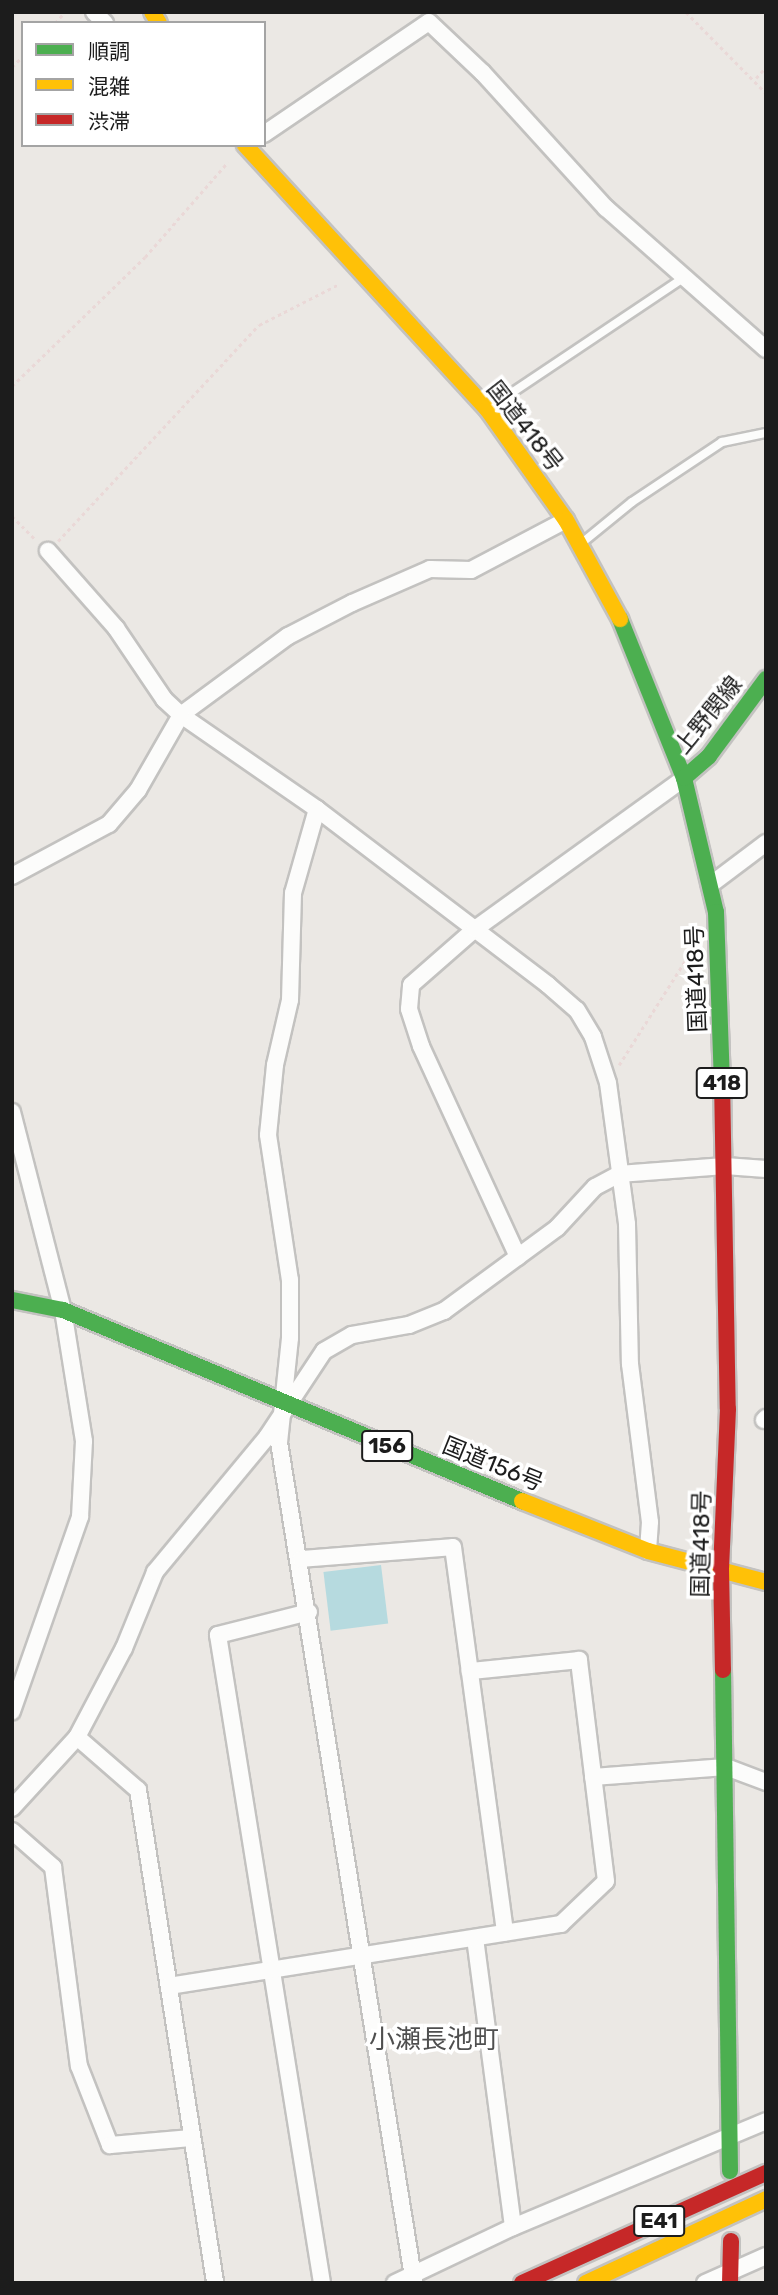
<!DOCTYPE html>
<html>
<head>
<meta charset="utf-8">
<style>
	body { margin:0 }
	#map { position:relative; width:778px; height:2295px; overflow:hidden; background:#ebe8e4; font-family:Rubik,"Noto Sans JP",sans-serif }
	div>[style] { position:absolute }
	.water>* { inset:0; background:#b6dadf; transform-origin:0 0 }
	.path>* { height:2.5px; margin-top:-1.25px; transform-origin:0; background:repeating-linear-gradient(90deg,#ead8d7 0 3.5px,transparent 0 7px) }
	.roads { filter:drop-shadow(2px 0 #c3c2c0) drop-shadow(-2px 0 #c3c2c0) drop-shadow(0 2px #c3c2c0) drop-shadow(0 -2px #c3c2c0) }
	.lane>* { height:8px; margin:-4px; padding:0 4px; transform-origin:4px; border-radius:4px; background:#fcfcfb }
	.street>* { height:16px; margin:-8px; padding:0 8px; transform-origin:8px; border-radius:8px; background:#fcfcfb }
	.fast>* { height:16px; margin:-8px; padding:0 8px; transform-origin:8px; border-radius:8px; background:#4caf50 }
	.slow>* { height:16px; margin:-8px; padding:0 8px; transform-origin:8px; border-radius:8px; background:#ffc107 }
	.jam>* { height:16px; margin:-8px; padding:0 8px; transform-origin:8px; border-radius:8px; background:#c62828 }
	span { translate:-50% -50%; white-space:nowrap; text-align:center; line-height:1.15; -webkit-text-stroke:7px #fff; paint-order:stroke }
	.shield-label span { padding:2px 5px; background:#fff; border:2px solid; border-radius:5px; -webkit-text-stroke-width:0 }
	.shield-label { font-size:21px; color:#1c1c1c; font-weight:700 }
	.street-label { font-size:23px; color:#1c1c1c }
	.quarter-label { font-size:26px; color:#4f4f4f }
	.frame { position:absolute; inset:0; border:14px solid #1c1c1c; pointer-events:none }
	.legend { position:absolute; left:21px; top:21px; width:245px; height:126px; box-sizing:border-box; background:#fff; border:2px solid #a4a4a4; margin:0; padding:9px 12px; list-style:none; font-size:21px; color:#1c1c1c }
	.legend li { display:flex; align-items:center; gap:14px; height:35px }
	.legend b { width:35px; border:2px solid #a4a4a4 }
</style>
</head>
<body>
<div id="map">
	<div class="water">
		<div style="left:381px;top:1565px;width:59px;height:58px;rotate:83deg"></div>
	</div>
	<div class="path">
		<div style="left:686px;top:12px;width:114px;rotate:45.4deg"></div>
		<div style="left:55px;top:23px;width:15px;rotate:-48deg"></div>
		<div style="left:12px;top:67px;width:16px;rotate:-45deg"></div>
		<div style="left:756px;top:78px;width:15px;rotate:-48deg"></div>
		<div style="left:12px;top:386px;width:185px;rotate:-44.1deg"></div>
		<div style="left:145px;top:257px;width:126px;rotate:-48.9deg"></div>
		<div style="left:12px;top:516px;width:34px;rotate:45deg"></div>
		<div style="left:58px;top:541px;width:295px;rotate:-47.1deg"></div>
		<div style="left:259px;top:325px;width:90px;rotate:-27.1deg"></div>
		<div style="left:619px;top:1065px;width:140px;rotate:-57.6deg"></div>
	</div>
	<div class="roads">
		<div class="lane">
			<div style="left:492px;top:406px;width:232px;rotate:-33.8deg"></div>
			<div style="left:583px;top:542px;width:63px;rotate:-39.2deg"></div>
			<div style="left:632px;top:502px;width:108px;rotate:-33.7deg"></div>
			<div style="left:722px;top:442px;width:45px;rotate:-11.6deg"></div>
		</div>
		<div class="street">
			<div style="left:94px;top:12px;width:16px;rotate:45deg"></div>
			<div style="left:264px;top:134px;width:199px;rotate:-34.2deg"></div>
			<div style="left:429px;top:22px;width:74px;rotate:43.4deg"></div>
			<div style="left:483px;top:73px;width:183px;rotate:47.7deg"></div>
			<div style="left:606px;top:208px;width:213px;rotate:41.4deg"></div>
			<div style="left:566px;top:520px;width:107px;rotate:152.2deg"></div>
			<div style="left:471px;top:570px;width:41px;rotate:-178.6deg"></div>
			<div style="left:430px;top:569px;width:85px;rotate:156.4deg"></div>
			<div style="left:352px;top:603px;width:72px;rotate:152.7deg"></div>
			<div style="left:288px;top:636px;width:133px;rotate:143.6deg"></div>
			<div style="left:181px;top:715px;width:165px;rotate:34.7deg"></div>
			<div style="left:317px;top:809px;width:290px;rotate:37.3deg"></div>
			<div style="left:548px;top:985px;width:38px;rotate:41deg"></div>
			<div style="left:577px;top:1010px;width:31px;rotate:59deg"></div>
			<div style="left:593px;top:1037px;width:48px;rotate:71.9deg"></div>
			<div style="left:608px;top:1083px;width:142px;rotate:82.3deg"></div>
			<div style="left:627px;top:1224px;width:140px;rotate:88.8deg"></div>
			<div style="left:630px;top:1364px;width:159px;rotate:82.8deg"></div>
			<div style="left:650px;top:1522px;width:29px;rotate:94deg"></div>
			<div style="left:317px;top:809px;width:87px;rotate:105.9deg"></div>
			<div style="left:293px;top:893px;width:107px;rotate:91.6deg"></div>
			<div style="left:290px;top:1000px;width:67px;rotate:103deg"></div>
			<div style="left:275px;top:1065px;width:70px;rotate:95.7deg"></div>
			<div style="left:268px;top:1135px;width:147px;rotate:81.4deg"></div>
			<div style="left:290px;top:1280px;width:58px;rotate:90deg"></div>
			<div style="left:290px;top:1338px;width:105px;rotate:96deg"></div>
			<div style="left:279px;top:1442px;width:852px;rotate:80.88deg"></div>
			<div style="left:12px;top:876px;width:110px;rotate:-28.2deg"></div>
			<div style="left:109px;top:824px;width:45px;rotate:-49.5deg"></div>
			<div style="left:138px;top:790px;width:86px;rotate:-60.2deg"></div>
			<div style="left:181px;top:715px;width:23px;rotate:-137deg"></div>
			<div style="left:164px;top:699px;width:86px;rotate:-124.1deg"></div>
			<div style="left:116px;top:628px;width:103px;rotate:-131.4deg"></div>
			<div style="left:710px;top:885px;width:70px;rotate:-36.9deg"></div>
			<div style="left:12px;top:1112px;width:204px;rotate:75.6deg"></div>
			<div style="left:63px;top:1310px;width:133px;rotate:80.9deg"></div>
			<div style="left:84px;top:1441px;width:76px;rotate:93deg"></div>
			<div style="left:80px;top:1517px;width:206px;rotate:109.3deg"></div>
			<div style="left:518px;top:1257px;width:232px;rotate:-114.7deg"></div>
			<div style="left:421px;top:1046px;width:39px;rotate:-108deg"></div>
			<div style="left:409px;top:1009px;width:24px;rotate:-85deg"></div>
			<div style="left:411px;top:985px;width:85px;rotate:-41.2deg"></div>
			<div style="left:475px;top:929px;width:258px;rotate:-35.8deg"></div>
			<div style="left:764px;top:1420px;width:3px;rotate:-45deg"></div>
			<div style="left:301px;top:1559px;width:152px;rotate:-4.5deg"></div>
			<div style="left:453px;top:1547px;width:389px;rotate:82.3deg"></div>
			<div style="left:309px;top:1612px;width:94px;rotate:165.8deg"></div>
			<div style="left:218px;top:1635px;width:656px;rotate:80.88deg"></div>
			<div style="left:77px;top:1737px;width:81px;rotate:41deg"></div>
			<div style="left:138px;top:1790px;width:499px;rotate:81.1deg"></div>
			<div style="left:593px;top:1777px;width:133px;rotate:-4.3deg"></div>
			<div style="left:726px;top:1767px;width:43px;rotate:20.6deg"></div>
			<div style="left:12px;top:1808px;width:96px;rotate:-47.5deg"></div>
			<div style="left:77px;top:1737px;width:101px;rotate:-62.2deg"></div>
			<div style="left:124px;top:1648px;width:82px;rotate:-67.8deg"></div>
			<div style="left:155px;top:1572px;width:175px;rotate:-50.3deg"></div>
			<div style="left:267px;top:1437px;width:103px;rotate:-56.5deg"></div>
			<div style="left:324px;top:1351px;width:32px;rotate:-30deg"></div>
			<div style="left:352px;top:1335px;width:58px;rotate:-10deg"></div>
			<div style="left:409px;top:1325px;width:38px;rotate:-22deg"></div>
			<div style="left:444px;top:1311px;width:140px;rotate:-36.3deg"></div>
			<div style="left:557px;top:1228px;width:56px;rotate:-47.2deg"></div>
			<div style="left:595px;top:1187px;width:27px;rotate:-28deg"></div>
			<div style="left:619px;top:1174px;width:106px;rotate:-4.3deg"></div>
			<div style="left:725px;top:1166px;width:41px;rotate:4.2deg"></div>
			<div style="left:12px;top:1831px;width:55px;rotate:41.3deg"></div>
			<div style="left:53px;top:1867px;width:201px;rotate:82.6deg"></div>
			<div style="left:79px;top:2066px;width:85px;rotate:68.6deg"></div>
			<div style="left:110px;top:2145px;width:82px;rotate:-4.9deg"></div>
			<div style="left:475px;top:1938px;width:291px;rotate:82.5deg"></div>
			<div style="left:169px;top:1986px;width:397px;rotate:-9deg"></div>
			<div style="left:561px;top:1924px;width:62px;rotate:-43.7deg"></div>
			<div style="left:606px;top:1881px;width:223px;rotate:-97deg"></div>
			<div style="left:579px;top:1660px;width:110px;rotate:174.2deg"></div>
			<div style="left:395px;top:2283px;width:131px;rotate:-25.4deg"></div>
			<div style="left:513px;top:2227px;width:274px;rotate:-22.7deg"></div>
			<div style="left:705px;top:2283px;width:67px;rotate:-23.9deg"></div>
		</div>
		<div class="fast">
			<div style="left:620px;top:619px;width:171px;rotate:68.1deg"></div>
			<div style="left:684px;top:778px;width:138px;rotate:76.6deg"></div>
			<div style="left:716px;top:912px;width:168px;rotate:88deg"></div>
			<div style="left:684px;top:778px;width:33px;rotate:-41deg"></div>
			<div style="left:709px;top:756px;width:96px;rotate:-53.5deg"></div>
			<div style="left:12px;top:1300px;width:52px;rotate:11.1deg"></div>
			<div style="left:63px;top:1310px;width:497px;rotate:22.6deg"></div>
			<div style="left:723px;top:1670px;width:501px;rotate:89.2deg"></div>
		</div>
		<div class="slow">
			<div style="left:152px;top:12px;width:13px;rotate:58deg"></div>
			<div style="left:245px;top:145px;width:358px;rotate:47.5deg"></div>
			<div style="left:487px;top:409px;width:136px;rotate:54.6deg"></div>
			<div style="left:566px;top:520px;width:113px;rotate:61.4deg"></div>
			<div style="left:522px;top:1501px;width:136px;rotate:21.6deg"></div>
			<div style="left:648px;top:1551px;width:122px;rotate:14.7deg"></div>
			<div style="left:586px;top:2283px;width:199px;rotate:-25deg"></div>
		</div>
		<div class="jam">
			<div style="left:722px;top:1080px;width:329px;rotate:89deg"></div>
			<div style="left:728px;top:1409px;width:159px;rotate:92.5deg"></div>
			<div style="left:721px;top:1568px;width:102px;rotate:88.9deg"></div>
			<div style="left:522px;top:2283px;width:268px;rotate:-24.3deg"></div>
			<div style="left:730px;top:2283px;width:42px;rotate:-88.6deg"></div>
		</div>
	</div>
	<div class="shield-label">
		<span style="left:722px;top:1083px">418</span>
		<span style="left:387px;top:1446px">156</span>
		<span style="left:659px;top:2221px">E41</span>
	</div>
	<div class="street-label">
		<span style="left:525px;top:426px;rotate:52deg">国道418号</span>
		<span style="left:708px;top:715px;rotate:-51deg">上野関線</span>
		<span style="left:696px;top:979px;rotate:-92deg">国道418号</span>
		<span style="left:493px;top:1464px;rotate:22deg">国道156号</span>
		<span style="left:701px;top:1544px;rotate:-89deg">国道418号</span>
	</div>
	<div class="quarter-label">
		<span style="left:434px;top:2040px">小瀬長池町</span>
	</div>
	<div class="frame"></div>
	<ul class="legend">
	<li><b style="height:9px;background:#4caf50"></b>順調</li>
	<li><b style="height:9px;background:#ffc107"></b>混雑</li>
	<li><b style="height:9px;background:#c62828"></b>渋滞</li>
	</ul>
</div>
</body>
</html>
